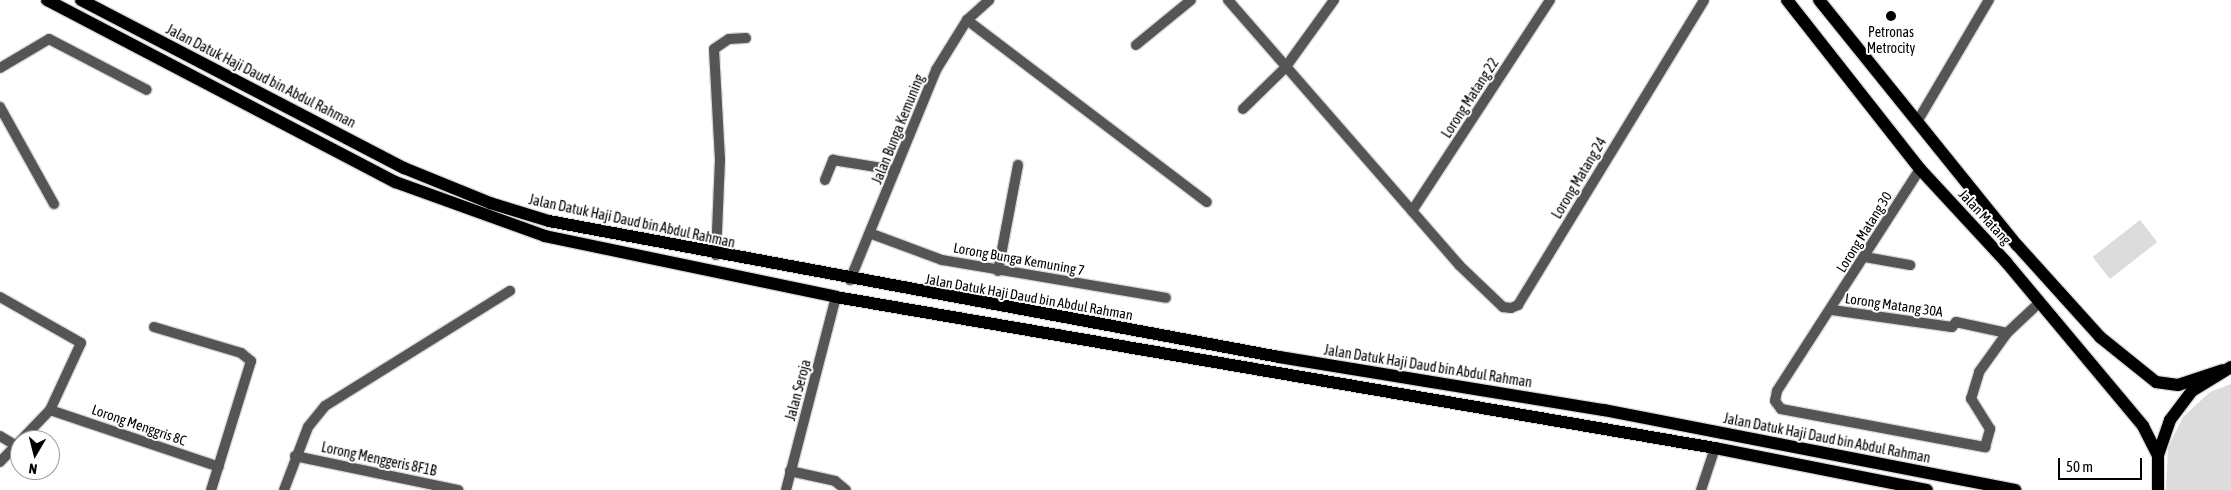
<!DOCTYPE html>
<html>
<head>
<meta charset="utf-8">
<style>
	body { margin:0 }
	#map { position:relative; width:2231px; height:490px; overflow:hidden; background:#fff; font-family:"Asap Condensed",sans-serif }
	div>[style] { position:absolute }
	.green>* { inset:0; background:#dcdcdc; transform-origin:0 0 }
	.roads { filter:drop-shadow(1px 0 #dbdbdb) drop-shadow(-1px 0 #dbdbdb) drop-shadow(0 1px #dbdbdb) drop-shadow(0 -1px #dbdbdb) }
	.minor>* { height:10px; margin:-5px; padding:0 5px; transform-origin:5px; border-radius:5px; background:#555 }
	.primary>* { height:12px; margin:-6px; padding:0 6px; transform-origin:6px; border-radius:6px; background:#000 }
	.dots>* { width:14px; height:14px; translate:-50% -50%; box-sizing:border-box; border:2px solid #fff; border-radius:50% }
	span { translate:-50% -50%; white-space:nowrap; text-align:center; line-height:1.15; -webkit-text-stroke:4px #fff; paint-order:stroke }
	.poi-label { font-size:14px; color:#000 }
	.street-label { font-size:14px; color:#000 }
	.north { position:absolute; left:10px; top:430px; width:50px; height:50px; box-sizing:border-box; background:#fff; border:1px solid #999; border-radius:50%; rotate:188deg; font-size:14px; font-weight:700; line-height:20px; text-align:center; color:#000 }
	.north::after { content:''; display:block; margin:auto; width:18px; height:22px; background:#000; clip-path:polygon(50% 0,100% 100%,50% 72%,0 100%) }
	.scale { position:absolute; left:2058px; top:458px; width:84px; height:22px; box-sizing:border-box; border:2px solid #000; border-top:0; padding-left:6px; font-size:15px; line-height:18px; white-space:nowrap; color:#000; -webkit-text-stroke:4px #fff; paint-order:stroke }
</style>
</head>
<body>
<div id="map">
	<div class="green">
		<div style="left:2140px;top:220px;width:28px;height:60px;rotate:52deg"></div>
		<div style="clip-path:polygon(2231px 384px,2231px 490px,2166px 490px,2168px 447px,2183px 417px,2210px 392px)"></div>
	</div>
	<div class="roads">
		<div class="minor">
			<div style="left:1228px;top:0;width:352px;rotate:48.9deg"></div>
			<div style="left:1459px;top:265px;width:61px;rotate:43.7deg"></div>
			<div style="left:1503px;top:307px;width:8px;rotate:7deg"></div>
			<div style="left:1511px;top:308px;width:8px;rotate:-23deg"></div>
			<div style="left:1518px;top:305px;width:357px;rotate:-58.6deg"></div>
			<div style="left:967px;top:20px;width:301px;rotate:37.2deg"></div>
			<div style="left:1136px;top:45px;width:71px;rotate:-39.3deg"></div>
			<div style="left:0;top:68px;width:57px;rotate:-30.6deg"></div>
			<div style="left:49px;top:39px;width:110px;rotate:27.5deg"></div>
			<div style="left:0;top:107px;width:111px;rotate:60.9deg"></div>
			<div style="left:1243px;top:109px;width:59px;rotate:-44.3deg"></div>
			<div style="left:1285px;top:68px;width:84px;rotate:-54.2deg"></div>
			<div style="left:1917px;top:122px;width:142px;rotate:-59.5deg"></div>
			<div style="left:1920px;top:169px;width:264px;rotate:122.8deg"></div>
			<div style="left:1777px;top:391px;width:10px;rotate:101deg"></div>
			<div style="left:1775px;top:401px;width:10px;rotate:53deg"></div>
			<div style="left:1781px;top:409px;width:208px;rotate:10.6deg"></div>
			<div style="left:1985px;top:447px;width:19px;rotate:-74deg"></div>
			<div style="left:1990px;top:429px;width:36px;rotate:-122deg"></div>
			<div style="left:1971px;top:399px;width:28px;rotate:-73deg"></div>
			<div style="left:1979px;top:372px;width:48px;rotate:-54.3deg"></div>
			<div style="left:2007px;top:333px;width:44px;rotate:-43.2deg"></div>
			<div style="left:825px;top:180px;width:22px;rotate:-68deg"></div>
			<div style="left:833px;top:160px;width:63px;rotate:9.2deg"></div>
			<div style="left:1412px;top:211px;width:252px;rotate:-56.8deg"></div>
			<div style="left:872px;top:234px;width:75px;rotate:20.4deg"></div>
			<div style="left:942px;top:260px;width:227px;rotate:9.6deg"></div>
			<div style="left:716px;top:255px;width:95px;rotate:-87.6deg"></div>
			<div style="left:720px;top:160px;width:111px;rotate:-93.1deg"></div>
			<div style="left:714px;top:49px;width:18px;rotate:-34deg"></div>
			<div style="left:729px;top:39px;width:17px;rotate:-3deg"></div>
			<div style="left:1865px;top:257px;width:46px;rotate:10.1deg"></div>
			<div style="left:998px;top:271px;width:108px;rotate:-79.3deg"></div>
			<div style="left:850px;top:280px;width:227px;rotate:-67.7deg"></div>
			<div style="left:936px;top:70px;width:59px;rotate:-58.2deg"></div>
			<div style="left:967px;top:20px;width:30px;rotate:-42deg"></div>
			<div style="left:0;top:297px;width:93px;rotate:29.6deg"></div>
			<div style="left:81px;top:343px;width:74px;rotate:114.8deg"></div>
			<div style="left:50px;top:410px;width:72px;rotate:133.9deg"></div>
			<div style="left:1832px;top:310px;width:121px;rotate:8.1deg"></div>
			<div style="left:1952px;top:327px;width:6px;rotate:-51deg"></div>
			<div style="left:1956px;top:322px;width:52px;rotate:12.2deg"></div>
			<div style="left:154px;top:327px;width:91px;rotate:16.6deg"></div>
			<div style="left:241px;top:353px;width:13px;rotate:39deg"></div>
			<div style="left:251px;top:361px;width:135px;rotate:107.2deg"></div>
			<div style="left:50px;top:410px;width:178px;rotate:18.6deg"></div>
			<div style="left:0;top:436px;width:17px;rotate:31deg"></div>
			<div style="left:295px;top:456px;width:167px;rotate:11.8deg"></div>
			<div style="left:790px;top:471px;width:46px;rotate:12.5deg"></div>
			<div style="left:835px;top:481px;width:14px;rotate:39deg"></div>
			<div style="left:284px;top:490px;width:67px;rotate:-69.1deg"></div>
			<div style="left:308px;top:427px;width:27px;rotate:-51deg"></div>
			<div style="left:325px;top:406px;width:218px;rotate:-31.9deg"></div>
			<div style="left:786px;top:490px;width:199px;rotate:-75.5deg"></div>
			<div style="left:1701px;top:490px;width:44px;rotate:-71.6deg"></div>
		</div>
		<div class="primary">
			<div style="left:47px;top:0;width:393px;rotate:27.6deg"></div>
			<div style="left:395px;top:182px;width:159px;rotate:19.8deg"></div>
			<div style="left:545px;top:236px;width:297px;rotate:11.8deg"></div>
			<div style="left:836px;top:297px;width:892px;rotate:9.75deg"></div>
			<div style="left:1715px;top:448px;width:216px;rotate:11.2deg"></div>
			<div style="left:81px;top:0;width:364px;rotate:27.5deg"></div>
			<div style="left:404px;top:168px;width:93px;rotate:22.1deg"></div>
			<div style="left:490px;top:203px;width:62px;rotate:17deg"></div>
			<div style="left:549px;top:221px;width:743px;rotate:10.55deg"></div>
			<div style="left:1279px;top:357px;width:329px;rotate:9.3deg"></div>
			<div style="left:1604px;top:410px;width:419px;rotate:11deg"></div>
			<div style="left:1787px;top:0;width:215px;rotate:51.8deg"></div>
			<div style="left:1920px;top:169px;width:127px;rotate:47.2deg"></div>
			<div style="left:2006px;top:262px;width:214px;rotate:50.1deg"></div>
			<div style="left:2143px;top:426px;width:33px;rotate:63deg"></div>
			<div style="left:1819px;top:0;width:315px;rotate:51.1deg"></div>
			<div style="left:2017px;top:245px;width:124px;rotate:47.9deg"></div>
			<div style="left:2100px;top:337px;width:72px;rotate:38.8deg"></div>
			<div style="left:2156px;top:382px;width:22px;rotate:8deg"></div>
			<div style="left:2178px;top:385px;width:47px;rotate:-18.4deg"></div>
			<div style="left:2158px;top:490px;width:35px;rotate:-90deg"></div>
			<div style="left:2158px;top:455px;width:37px;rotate:-71deg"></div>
			<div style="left:2170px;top:420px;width:36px;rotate:-53deg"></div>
			<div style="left:2192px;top:391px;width:46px;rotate:-31.6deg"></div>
		</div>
	</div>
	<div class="dots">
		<div style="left:1891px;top:16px;background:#000"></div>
	</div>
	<div class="poi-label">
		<span style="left:1891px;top:40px">Petronas<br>Metrocity</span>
	</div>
	<div class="street-label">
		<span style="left:261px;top:76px;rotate:27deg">Jalan Datuk Haji Daud bin Abdul Rahman</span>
		<span style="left:1470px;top:98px;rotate:-57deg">Lorong Matang 22</span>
		<span style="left:898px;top:129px;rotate:-68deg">Jalan Bunga Kemuning</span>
		<span style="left:1579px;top:178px;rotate:-59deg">Lorong Matang 24</span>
		<span style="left:1985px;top:217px;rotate:47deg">Jalan Matang</span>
		<span style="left:632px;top:221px;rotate:12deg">Jalan Datuk Haji Daud bin Abdul Rahman</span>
		<span style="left:1864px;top:232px;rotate:-58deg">Lorong Matang 30</span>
		<span style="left:1019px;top:259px;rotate:10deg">Lorong Bunga Kemuning 7</span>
		<span style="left:1029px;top:297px;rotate:10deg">Jalan Datuk Haji Daud bin Abdul Rahman</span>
		<span style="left:1894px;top:305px;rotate:8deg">Lorong Matang 30A</span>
		<span style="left:1428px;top:366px;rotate:9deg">Jalan Datuk Haji Daud bin Abdul Rahman</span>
		<span style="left:798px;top:390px;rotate:-75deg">Jalan Seroja</span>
		<span style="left:139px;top:425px;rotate:19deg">Lorong Menggris 8C</span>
		<span style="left:1827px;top:438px;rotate:11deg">Jalan Datuk Haji Daud bin Abdul Rahman</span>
		<span style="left:379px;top:459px;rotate:12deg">Lorong Menggeris 8F1B</span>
	</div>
	<div class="north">N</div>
	<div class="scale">50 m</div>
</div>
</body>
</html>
